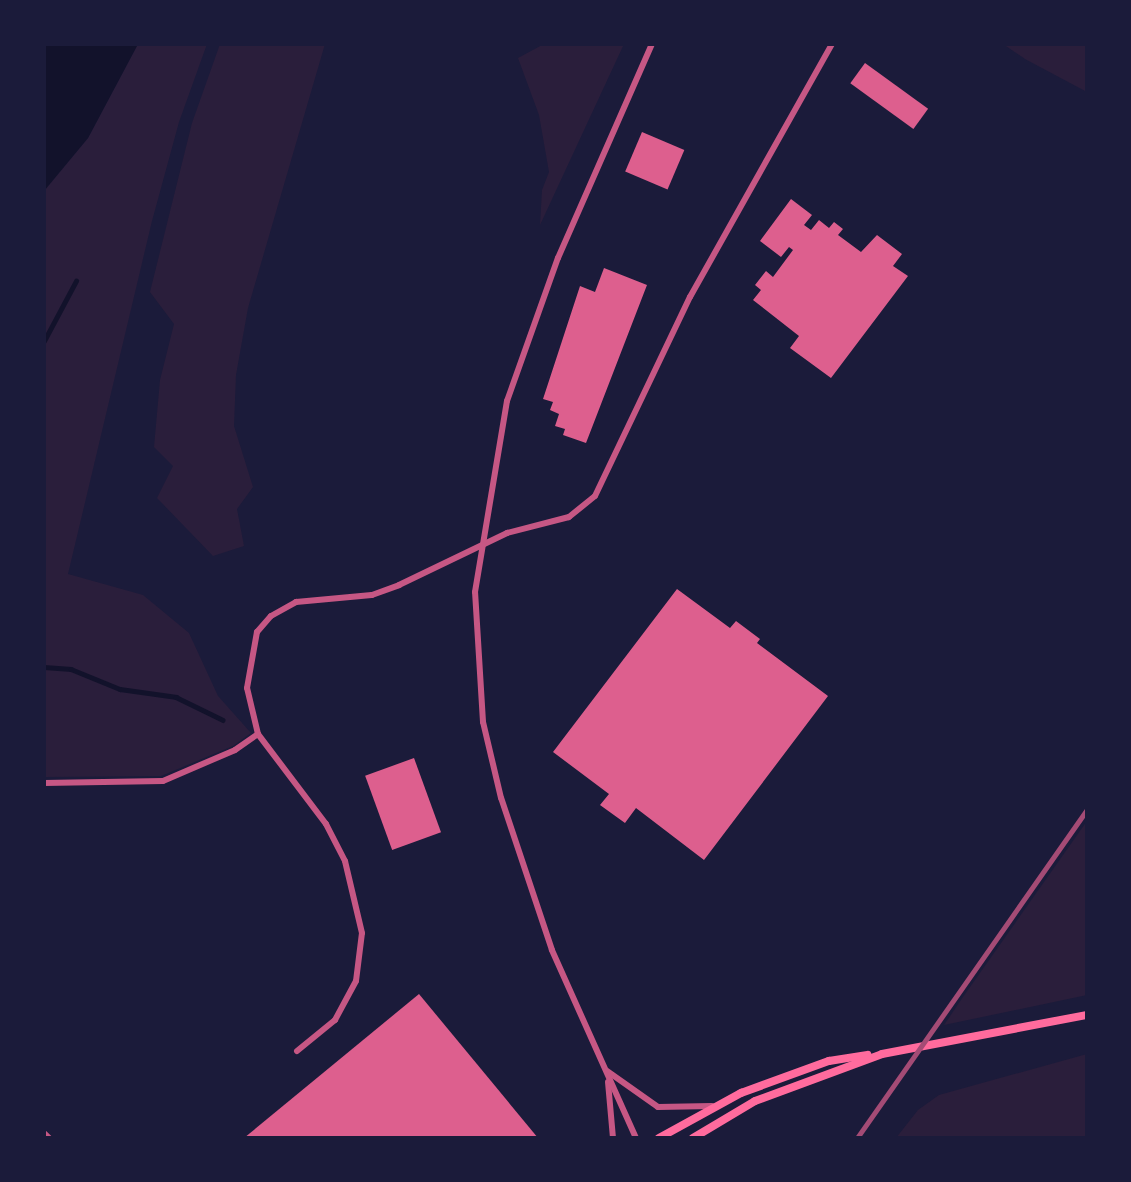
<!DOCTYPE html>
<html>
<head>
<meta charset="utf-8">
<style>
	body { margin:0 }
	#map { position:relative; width:1131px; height:1182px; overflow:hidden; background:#1b1b3a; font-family:"Source Sans 3",sans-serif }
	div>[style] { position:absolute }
	.green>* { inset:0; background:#2a1e3b }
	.water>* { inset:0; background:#12122b }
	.stream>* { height:4.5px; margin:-2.25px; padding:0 2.25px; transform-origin:2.25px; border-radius:2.25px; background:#12122b }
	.building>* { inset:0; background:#dd5f8e; transform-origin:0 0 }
	.minor>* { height:6px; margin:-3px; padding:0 3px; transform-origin:3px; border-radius:3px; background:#c65784 }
	.secondary>* { height:8px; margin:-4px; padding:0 4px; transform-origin:4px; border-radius:4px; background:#ff6b9d }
	.rail>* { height:4.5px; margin:-2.25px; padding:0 2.25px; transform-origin:2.25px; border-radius:2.25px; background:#a44b75 }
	span { translate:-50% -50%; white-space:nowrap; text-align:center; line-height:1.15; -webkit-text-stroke:7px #1b1b3a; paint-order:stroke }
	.frame { position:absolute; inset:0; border:46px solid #1b1b3a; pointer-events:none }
</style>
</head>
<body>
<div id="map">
	<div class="green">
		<div style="clip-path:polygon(138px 44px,207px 44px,179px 122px,152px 221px,68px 574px,143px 595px,189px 633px,218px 696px,251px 733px,233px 746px,161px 776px,44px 777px,44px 191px,88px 138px)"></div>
		<div style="clip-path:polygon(220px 44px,325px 44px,248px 308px,236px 375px,234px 426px,253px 487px,237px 509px,244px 546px,213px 556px,157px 498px,173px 466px,154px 447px,160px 380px,174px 324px,150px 292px,192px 123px)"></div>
		<div style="clip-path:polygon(544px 44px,624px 44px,540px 225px,542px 190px,549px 172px,539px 115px,518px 58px)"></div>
		<div style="clip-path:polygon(1003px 44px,1087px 44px,1087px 92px,1025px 59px)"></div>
		<div style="clip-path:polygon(1087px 821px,1087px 995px,944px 1025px,963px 997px)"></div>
		<div style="clip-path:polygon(1087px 1054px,1087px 1138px,896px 1138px,918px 1110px,939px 1095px)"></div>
	</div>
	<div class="water">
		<div style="clip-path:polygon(44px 44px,138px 44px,88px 138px,44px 191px)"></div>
	</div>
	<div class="stream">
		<div style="left:44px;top:341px;width:68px;rotate:-61.9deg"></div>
		<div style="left:44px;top:667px;width:27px;rotate:4deg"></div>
		<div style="left:71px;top:669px;width:53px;rotate:22.2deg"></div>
		<div style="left:120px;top:689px;width:57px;rotate:8.1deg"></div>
		<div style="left:176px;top:697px;width:52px;rotate:26.1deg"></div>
	</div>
	<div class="building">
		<div style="left:865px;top:63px;width:78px;height:25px;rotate:36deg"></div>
		<div style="left:642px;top:132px;width:46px;height:43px;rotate:23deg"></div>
		<div style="clip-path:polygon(791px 199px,812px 215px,804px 225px,811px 230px,819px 220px,829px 228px,834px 222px,843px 229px,838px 235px,861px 252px,877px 235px,902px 254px,893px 266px,908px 276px,831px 378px,790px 348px,799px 336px,753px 300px,761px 290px,755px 285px,766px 271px,773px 277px,793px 250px,789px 247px,781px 257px,760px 241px)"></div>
		<div style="clip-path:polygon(604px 268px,647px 285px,586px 443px,563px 435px,565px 429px,555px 426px,559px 414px,550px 410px,553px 402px,543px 399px,580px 286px,595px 292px)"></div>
		<div style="clip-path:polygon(677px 589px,730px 628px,736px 621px,760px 639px,757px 643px,828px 696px,704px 860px,636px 808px,625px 823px,600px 805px,609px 794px,553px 752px)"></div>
		<div style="left:414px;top:758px;width:79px;height:52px;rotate:70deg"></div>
		<div style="clip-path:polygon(419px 994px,538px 1138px,244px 1138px)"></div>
	</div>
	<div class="minor">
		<div style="left:44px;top:783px;width:119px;rotate:-1deg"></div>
		<div style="left:163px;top:781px;width:78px;rotate:-23.3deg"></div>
		<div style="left:235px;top:750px;width:28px;rotate:-35deg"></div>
		<div style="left:297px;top:1051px;width:49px;rotate:-39.2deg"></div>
		<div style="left:335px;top:1020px;width:44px;rotate:-61.7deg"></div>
		<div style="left:356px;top:981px;width:48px;rotate:-82.9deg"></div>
		<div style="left:362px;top:933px;width:74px;rotate:-103.3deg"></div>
		<div style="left:345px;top:861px;width:42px;rotate:-117.2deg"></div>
		<div style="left:326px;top:824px;width:113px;rotate:-127.1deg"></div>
		<div style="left:258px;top:734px;width:47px;rotate:-103.4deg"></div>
		<div style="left:247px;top:688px;width:57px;rotate:-79.9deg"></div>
		<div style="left:257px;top:632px;width:21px;rotate:-49deg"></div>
		<div style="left:271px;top:616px;width:29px;rotate:-29deg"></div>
		<div style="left:296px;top:602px;width:76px;rotate:-5.3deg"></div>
		<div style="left:372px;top:595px;width:29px;rotate:-20deg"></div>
		<div style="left:399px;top:585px;width:120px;rotate:-25.7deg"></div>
		<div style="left:507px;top:533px;width:64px;rotate:-14.5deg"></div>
		<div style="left:569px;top:517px;width:33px;rotate:-39deg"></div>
		<div style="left:595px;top:496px;width:221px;rotate:-64.5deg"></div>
		<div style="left:690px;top:297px;width:290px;rotate:-60.7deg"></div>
		<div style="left:607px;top:1071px;width:62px;rotate:35.2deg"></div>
		<div style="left:658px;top:1107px;width:54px;rotate:-1.1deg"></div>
		<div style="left:608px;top:1082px;width:56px;rotate:84.9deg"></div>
		<div style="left:44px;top:1133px;width:7px;rotate:45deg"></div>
		<div style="left:636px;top:1138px;width:206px;rotate:-114.1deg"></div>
		<div style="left:552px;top:950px;width:160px;rotate:-108.5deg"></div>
		<div style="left:501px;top:798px;width:78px;rotate:-103.3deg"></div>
		<div style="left:483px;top:722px;width:130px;rotate:-93.5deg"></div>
		<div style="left:475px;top:592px;width:194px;rotate:-80.5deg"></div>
		<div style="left:507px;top:401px;width:152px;rotate:-70.4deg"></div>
		<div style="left:558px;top:258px;width:234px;rotate:-66.3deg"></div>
	</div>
	<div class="secondary">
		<div style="left:659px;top:1138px;width:94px;rotate:-28.8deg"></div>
		<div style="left:741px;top:1093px;width:94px;rotate:-20deg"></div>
		<div style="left:829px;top:1061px;width:39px;rotate:-9deg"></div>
		<div style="left:693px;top:1138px;width:72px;rotate:-30.8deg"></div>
		<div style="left:755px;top:1101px;width:135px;rotate:-20.3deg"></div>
		<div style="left:882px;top:1054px;width:209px;rotate:-10.8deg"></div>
	</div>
	<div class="rail">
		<div style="left:857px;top:1138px;width:401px;rotate:-55deg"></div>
	</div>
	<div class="frame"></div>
</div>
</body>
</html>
